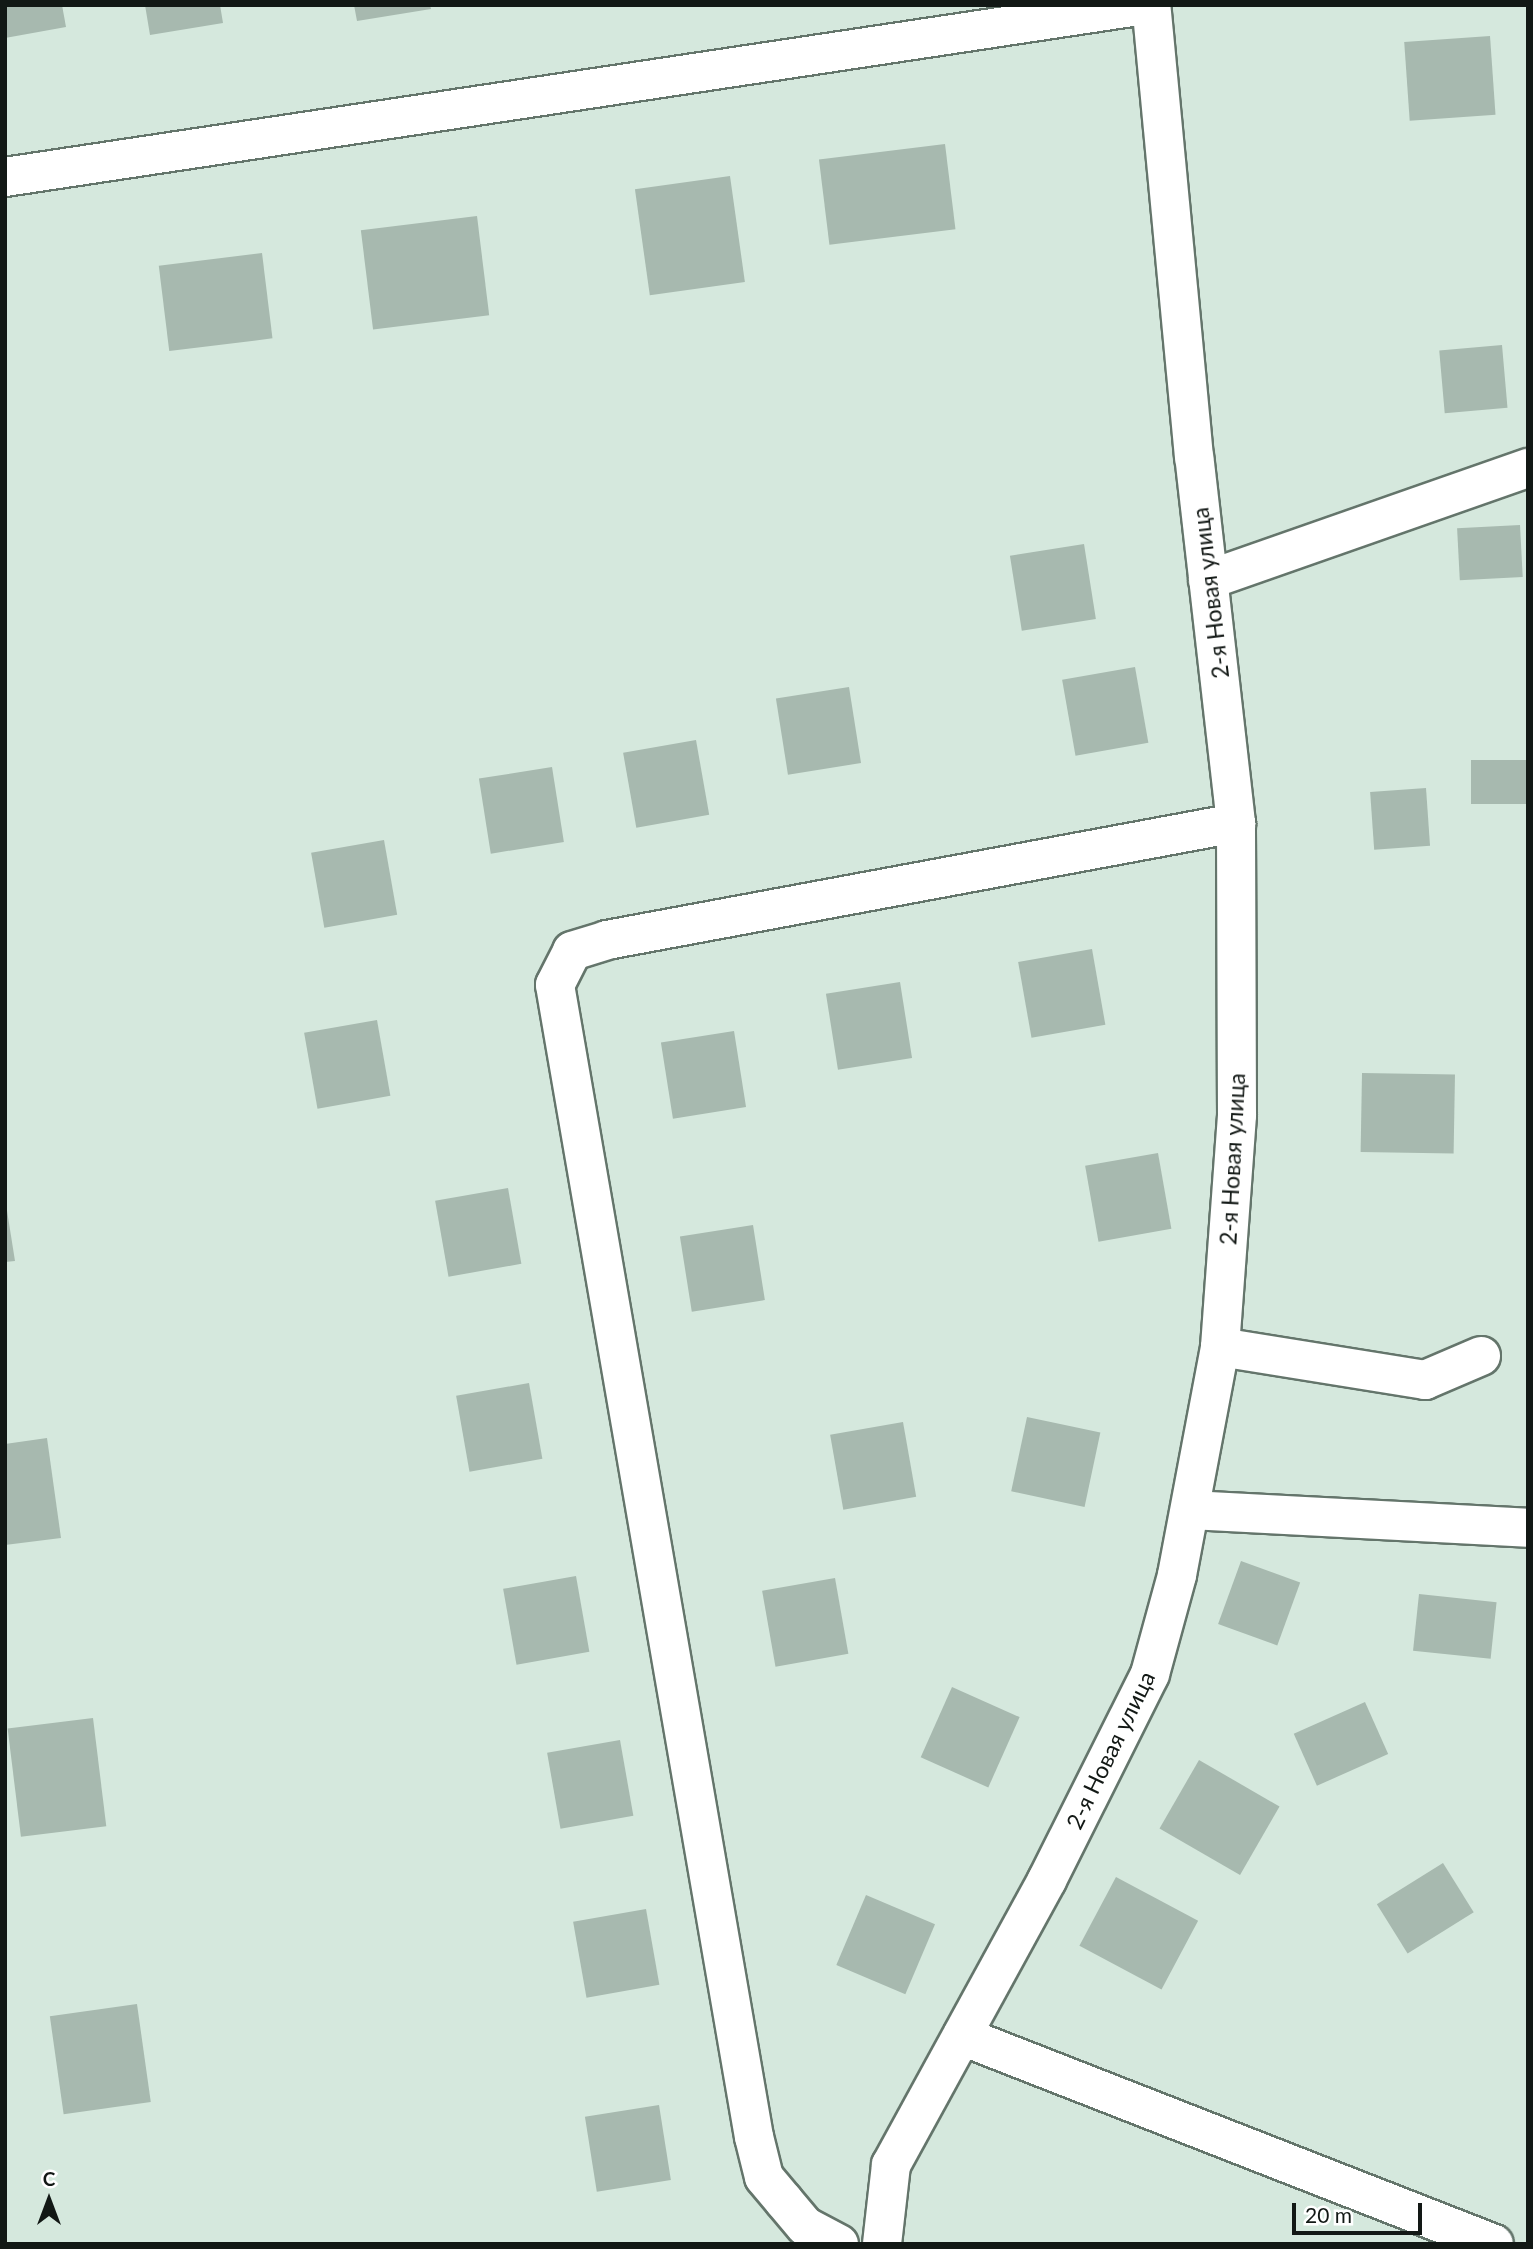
<!DOCTYPE html>
<html>
<head>
<meta charset="utf-8">
<style>
	body { margin:0 }
	#map { position:relative; width:1533px; height:2249px; overflow:hidden; background:#d5e8dd; font-family:Lato,sans-serif }
	div>[style] { position:absolute }
	.building>* { inset:0; background:#a7b9af; transform-origin:0 0 }
	.roads { filter:drop-shadow(2px 0 #64756b) drop-shadow(-2px 0 #64756b) drop-shadow(0 2px #64756b) drop-shadow(0 -2px #64756b) }
	.minor>* { height:38px; margin:-19px; padding:0 19px; transform-origin:19px; border-radius:19px; background:#fff }
	span { translate:-50% -50%; white-space:nowrap; text-align:center; line-height:1.15; -webkit-text-stroke:7px #fff; paint-order:stroke }
	.street-label { font-size:23px; color:#121815 }
	.frame { position:absolute; inset:0; border:7px solid #121815; pointer-events:none }
	.north { position:absolute; left:14px; top:2165px; width:70px; height:70px; -webkit-text-stroke:5px #fff; paint-order:stroke; rotate:0deg; font-size:19px; font-weight:700; line-height:28px; text-align:center; color:#121815 }
	.north::after { content:''; display:block; margin:auto; width:24px; height:32px; background:#121815; clip-path:polygon(50% 0,100% 100%,50% 72%,0 100%) }
	.scale { position:absolute; left:1292px; top:2203px; width:130px; height:32px; box-sizing:border-box; border:4px solid #121815; border-top:0; padding-left:9px; font-size:21px; line-height:24px; white-space:nowrap; color:#121815; -webkit-text-stroke:5px #fff; paint-order:stroke }
</style>
</head>
<body>
<div id="map">
	<div class="building">
		<div style="clip-path:polygon(5px 5px,62px 5px,66px 27px,5px 38px)"></div>
		<div style="clip-path:polygon(145px 5px,220px 5px,223px 23px,150px 35px)"></div>
		<div style="clip-path:polygon(354px 5px,430px 5px,431px 9px,357px 21px)"></div>
		<div style="left:1490px;top:36px;width:79px;height:86px;rotate:86deg"></div>
		<div style="left:945px;top:144px;width:86px;height:127px;rotate:83deg"></div>
		<div style="left:730px;top:176px;width:107px;height:96px;rotate:82deg"></div>
		<div style="left:477px;top:216px;width:100px;height:117px;rotate:83deg"></div>
		<div style="left:262px;top:253px;width:86px;height:104px;rotate:83deg"></div>
		<div style="left:1502px;top:345px;width:63px;height:63px;rotate:85deg"></div>
		<div style="left:1520px;top:525px;width:52px;height:63px;rotate:87deg"></div>
		<div style="left:1084px;top:544px;width:76px;height:75px;rotate:81deg"></div>
		<div style="left:1135px;top:667px;width:77px;height:74px;rotate:80deg"></div>
		<div style="left:849px;top:687px;width:77px;height:74px;rotate:81deg"></div>
		<div style="left:696px;top:740px;width:76px;height:74px;rotate:80deg"></div>
		<div style="left:1528px;top:760px;width:44px;height:57px;rotate:90deg"></div>
		<div style="left:552px;top:767px;width:76px;height:74px;rotate:81deg"></div>
		<div style="left:1426px;top:788px;width:58px;height:56px;rotate:86deg"></div>
		<div style="left:384px;top:840px;width:76px;height:74px;rotate:80deg"></div>
		<div style="left:1092px;top:949px;width:77px;height:75px;rotate:80deg"></div>
		<div style="left:900px;top:982px;width:77px;height:75px;rotate:81deg"></div>
		<div style="left:377px;top:1020px;width:77px;height:74px;rotate:80deg"></div>
		<div style="left:734px;top:1031px;width:77px;height:74px;rotate:81deg"></div>
		<div style="left:1362px;top:1073px;width:93px;height:79px;rotate:1deg"></div>
		<div style="left:1158px;top:1153px;width:77px;height:74px;rotate:80deg"></div>
		<div style="left:508px;top:1188px;width:77px;height:74px;rotate:80deg"></div>
		<div style="clip-path:polygon(5px 1198px,15px 1261px,5px 1262px)"></div>
		<div style="left:753px;top:1225px;width:76px;height:74px;rotate:81deg"></div>
		<div style="left:529px;top:1383px;width:77px;height:74px;rotate:80deg"></div>
		<div style="left:1027px;top:1417px;width:75px;height:76px;rotate:12deg"></div>
		<div style="left:903px;top:1422px;width:76px;height:74px;rotate:80deg"></div>
		<div style="clip-path:polygon(47px 1438px,61px 1538px,5px 1545px,5px 1444px)"></div>
		<div style="left:1241px;top:1561px;width:63px;height:67px;rotate:20deg"></div>
		<div style="left:576px;top:1576px;width:77px;height:74px;rotate:80deg"></div>
		<div style="left:835px;top:1578px;width:77px;height:74px;rotate:80deg"></div>
		<div style="left:1419px;top:1594px;width:78px;height:57px;rotate:6deg"></div>
		<div style="left:952px;top:1687px;width:74px;height:77px;rotate:24deg"></div>
		<div style="left:1365px;top:1702px;width:57px;height:78px;rotate:66deg"></div>
		<div style="left:93px;top:1718px;width:109px;height:86px;rotate:83deg"></div>
		<div style="left:620px;top:1740px;width:77px;height:74px;rotate:80deg"></div>
		<div style="left:1199px;top:1760px;width:93px;height:79px;rotate:30deg"></div>
		<div style="left:1443px;top:1863px;width:58px;height:78px;rotate:58deg"></div>
		<div style="left:1116px;top:1877px;width:93px;height:78px;rotate:28deg"></div>
		<div style="left:866px;top:1895px;width:75px;height:76px;rotate:23deg"></div>
		<div style="left:646px;top:1909px;width:77px;height:74px;rotate:80deg"></div>
		<div style="left:137px;top:2004px;width:99px;height:88px;rotate:82deg"></div>
		<div style="left:659px;top:2105px;width:76px;height:75px;rotate:81deg"></div>
	</div>
	<div class="roads">
		<div class="minor">
			<div style="left:5px;top:177px;width:1153px;rotate:-8.58deg"></div>
			<div style="left:1208px;top:580px;width:339px;rotate:-19.3deg"></div>
			<div style="left:1220px;top:1347px;width:208px;rotate:9.1deg"></div>
			<div style="left:1425px;top:1380px;width:61px;rotate:-23.2deg"></div>
			<div style="left:1190px;top:1510px;width:338px;rotate:3deg"></div>
			<div style="left:962px;top:2036px;width:571px;rotate:21.35deg"></div>
			<div style="left:839px;top:2244px;width:38px;rotate:-152deg"></div>
			<div style="left:805px;top:2226px;width:33px;rotate:-130deg"></div>
			<div style="left:784px;top:2201px;width:31px;rotate:-130deg"></div>
			<div style="left:764px;top:2177px;width:41px;rotate:-104deg"></div>
			<div style="left:754px;top:2137px;width:1169px;rotate:-99.8deg"></div>
			<div style="left:555px;top:985px;width:38px;rotate:-63deg"></div>
			<div style="left:572px;top:951px;width:37px;rotate:-17deg"></div>
			<div style="left:607px;top:940px;width:640px;rotate:-10.54deg"></div>
			<div style="left:882px;top:2244px;width:80px;rotate:-83.5deg"></div>
			<div style="left:891px;top:2165px;width:325px;rotate:-61.3deg"></div>
			<div style="left:1047px;top:1880px;width:230px;rotate:-63.4deg"></div>
			<div style="left:1150px;top:1674px;width:103px;rotate:-74.7deg"></div>
			<div style="left:1177px;top:1575px;width:232px;rotate:-79.3deg"></div>
			<div style="left:1220px;top:1347px;width:233px;rotate:-85.8deg"></div>
			<div style="left:1237px;top:1115px;width:292px;rotate:-90.2deg"></div>
			<div style="left:1236px;top:823px;width:368px;rotate:-96.5deg"></div>
			<div style="left:1194px;top:457px;width:454px;rotate:-95.4deg"></div>
		</div>
	</div>
	<div class="street-label">
		<span style="left:1210px;top:593px;rotate:-97deg">2-я Новая улица</span>
		<span style="left:1232px;top:1159px;rotate:-87deg">2-я Новая улица</span>
		<span style="left:1110px;top:1750px;rotate:-64deg">2-я Новая улица</span>
	</div>
	<div class="frame"></div>
	<div class="north">С</div>
	<div class="scale">20 m</div>
</div>
</body>
</html>
